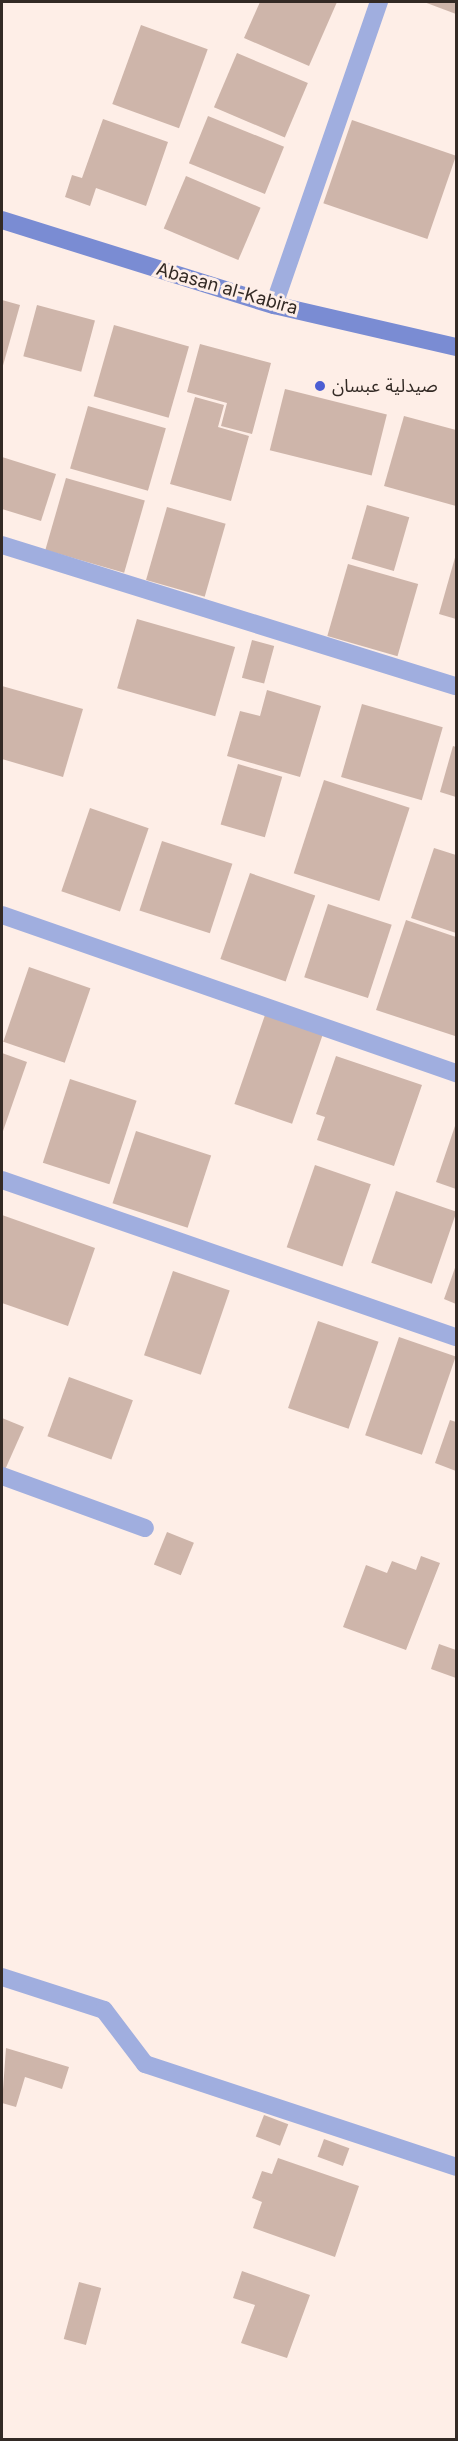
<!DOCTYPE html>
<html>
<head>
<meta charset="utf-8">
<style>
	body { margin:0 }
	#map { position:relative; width:458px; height:2441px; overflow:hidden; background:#feeee7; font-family:Inter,"Noto Sans Arabic",sans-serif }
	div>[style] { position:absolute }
	.building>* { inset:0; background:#ceb5aa; transform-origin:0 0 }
	.street>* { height:18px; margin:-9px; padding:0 9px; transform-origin:9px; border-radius:9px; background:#a0aedf }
	.secondary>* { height:18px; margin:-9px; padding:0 9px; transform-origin:9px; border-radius:9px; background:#7a8cd3 }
	.dots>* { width:16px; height:16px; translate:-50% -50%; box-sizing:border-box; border:3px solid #feeee7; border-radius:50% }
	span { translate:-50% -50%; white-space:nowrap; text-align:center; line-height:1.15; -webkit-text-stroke:6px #feeee7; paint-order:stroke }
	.street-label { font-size:18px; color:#332a25 }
	.poi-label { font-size:18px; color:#332a25 }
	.left { translate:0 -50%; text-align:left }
	.frame { position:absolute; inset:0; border:3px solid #332a25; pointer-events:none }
</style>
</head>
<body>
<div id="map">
	<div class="building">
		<div style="clip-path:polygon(260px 2px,337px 2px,309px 66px,244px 38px)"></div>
		<div style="clip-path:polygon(424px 2px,456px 2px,456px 14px)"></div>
		<div style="left:141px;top:25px;width:71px;height:84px;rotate:20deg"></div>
		<div style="left:237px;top:53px;width:77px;height:59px;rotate:23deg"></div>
		<div style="left:208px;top:116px;width:82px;height:51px;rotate:22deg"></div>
		<div style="clip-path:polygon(103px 119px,168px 142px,146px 206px,96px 188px,90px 206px,65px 197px,72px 175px,82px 178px)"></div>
		<div style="left:352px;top:120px;width:110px;height:88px;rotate:19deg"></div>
		<div style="left:186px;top:176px;width:81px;height:57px;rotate:23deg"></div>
		<div style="clip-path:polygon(2px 300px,20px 305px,2px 369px)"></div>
		<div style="left:37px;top:305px;width:60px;height:53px;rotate:15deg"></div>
		<div style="left:114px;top:325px;width:78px;height:74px;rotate:16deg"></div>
		<div style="clip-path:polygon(200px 344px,271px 363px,252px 434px,221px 426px,227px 403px,187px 392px)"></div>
		<div style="left:285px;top:389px;width:105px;height:63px;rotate:14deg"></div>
		<div style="clip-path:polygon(195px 397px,224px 405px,218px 427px,249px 436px,231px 501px,170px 484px)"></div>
		<div style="left:88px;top:406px;width:81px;height:65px;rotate:16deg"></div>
		<div style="clip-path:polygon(404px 416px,456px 430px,456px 506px,384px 486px)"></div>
		<div style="clip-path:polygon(2px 457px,56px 474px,41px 521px,2px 509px)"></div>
		<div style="left:66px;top:478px;width:82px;height:75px;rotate:16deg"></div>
		<div style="left:367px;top:505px;width:44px;height:56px;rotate:16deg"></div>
		<div style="left:167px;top:507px;width:61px;height:76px;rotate:16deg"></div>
		<div style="clip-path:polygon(456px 554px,456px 619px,439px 614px)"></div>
		<div style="left:348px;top:564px;width:73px;height:75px;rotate:16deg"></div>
		<div style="left:137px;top:619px;width:102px;height:72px;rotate:16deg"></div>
		<div style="left:252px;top:640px;width:23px;height:39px;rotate:15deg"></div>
		<div style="clip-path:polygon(2px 686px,83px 709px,63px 777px,2px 759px)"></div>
		<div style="clip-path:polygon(267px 690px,321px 706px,300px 777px,227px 756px,240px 711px,260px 716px)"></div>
		<div style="left:362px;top:704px;width:84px;height:76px;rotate:16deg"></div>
		<div style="clip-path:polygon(453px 746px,456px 747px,456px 797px,440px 792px)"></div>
		<div style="left:238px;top:764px;width:46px;height:63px;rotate:16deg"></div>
		<div style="left:324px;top:780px;width:90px;height:98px;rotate:18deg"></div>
		<div style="left:90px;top:808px;width:62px;height:88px;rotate:19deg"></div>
		<div style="left:162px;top:841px;width:74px;height:73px;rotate:18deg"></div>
		<div style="clip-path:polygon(434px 848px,456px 855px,456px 933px,411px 918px)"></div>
		<div style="left:250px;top:873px;width:69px;height:91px;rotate:19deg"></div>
		<div style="left:328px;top:904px;width:67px;height:77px;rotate:18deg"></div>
		<div style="clip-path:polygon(406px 920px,456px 937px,455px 1036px,376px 1010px)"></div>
		<div style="left:29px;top:967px;width:65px;height:79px;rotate:19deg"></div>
		<div style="left:265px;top:1015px;width:61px;height:94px;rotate:19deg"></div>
		<div style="clip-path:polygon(2px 1053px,27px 1062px,2px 1134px)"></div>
		<div style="clip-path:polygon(336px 1056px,422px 1085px,394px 1166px,317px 1140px,325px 1117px,316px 1114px)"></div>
		<div style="left:70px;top:1079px;width:70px;height:88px;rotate:18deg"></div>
		<div style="clip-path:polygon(456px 1123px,456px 1189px,436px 1182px)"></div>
		<div style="left:136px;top:1131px;width:79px;height:76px;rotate:18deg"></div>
		<div style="left:315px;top:1165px;width:59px;height:87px;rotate:19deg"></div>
		<div style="left:396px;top:1191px;width:64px;height:76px;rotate:19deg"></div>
		<div style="clip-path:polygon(2px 1215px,95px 1248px,68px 1326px,2px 1303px)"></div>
		<div style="clip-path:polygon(456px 1265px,456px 1304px,444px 1299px)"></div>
		<div style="left:173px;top:1271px;width:60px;height:89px;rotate:19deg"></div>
		<div style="left:318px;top:1321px;width:64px;height:92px;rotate:19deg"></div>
		<div style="left:399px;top:1337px;width:60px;height:104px;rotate:19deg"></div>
		<div style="left:69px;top:1377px;width:68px;height:63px;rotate:20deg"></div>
		<div style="clip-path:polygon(2px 1418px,24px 1427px,4px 1472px,2px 1471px)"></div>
		<div style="clip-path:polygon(450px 1420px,456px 1422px,456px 1471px,435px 1463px)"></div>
		<div style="left:167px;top:1532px;width:29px;height:35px;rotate:22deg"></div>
		<div style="clip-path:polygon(421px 1556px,440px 1563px,406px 1650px,343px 1627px,366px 1565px,387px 1573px,392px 1561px,416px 1570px)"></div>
		<div style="clip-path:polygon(439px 1644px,456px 1650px,456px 1678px,431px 1669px)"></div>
		<div style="clip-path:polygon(6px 2048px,69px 2067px,62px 2089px,25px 2077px,16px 2107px,2px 2103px)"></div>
		<div style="left:264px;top:2115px;width:26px;height:23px;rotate:21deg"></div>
		<div style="left:324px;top:2139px;width:27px;height:19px;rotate:20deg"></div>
		<div style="clip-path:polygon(278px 2158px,359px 2186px,335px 2257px,253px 2228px,262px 2202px,252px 2198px,262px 2171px,272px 2174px)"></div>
		<div style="clip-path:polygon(242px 2271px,310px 2295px,287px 2358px,241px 2343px,255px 2305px,233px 2298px)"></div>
		<div style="left:79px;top:2282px;width:23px;height:59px;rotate:15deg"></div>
	</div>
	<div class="street">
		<div style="left:274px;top:305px;width:321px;rotate:-70.9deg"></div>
		<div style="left:2px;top:545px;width:475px;rotate:17.3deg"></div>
		<div style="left:2px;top:915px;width:481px;rotate:19.2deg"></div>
		<div style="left:2px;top:1180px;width:480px;rotate:19.1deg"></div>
		<div style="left:2px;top:1476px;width:152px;rotate:20deg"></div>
		<div style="left:2px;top:1977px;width:107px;rotate:17.9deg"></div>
		<div style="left:104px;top:2010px;width:68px;rotate:52.8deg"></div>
		<div style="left:145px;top:2064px;width:328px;rotate:18.3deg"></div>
	</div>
	<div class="secondary">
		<div style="left:2px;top:220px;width:285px;rotate:17.4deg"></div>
		<div style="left:274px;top:305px;width:187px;rotate:13deg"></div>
	</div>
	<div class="dots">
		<div style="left:320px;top:386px;background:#4c5ed3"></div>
	</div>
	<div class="street-label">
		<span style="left:227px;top:289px;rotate:16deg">Abasan al-Kabira</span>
	</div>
	<div class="poi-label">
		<span class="left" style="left:332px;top:386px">صيدلية عبسان</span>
	</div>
	<div class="frame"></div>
</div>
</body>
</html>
